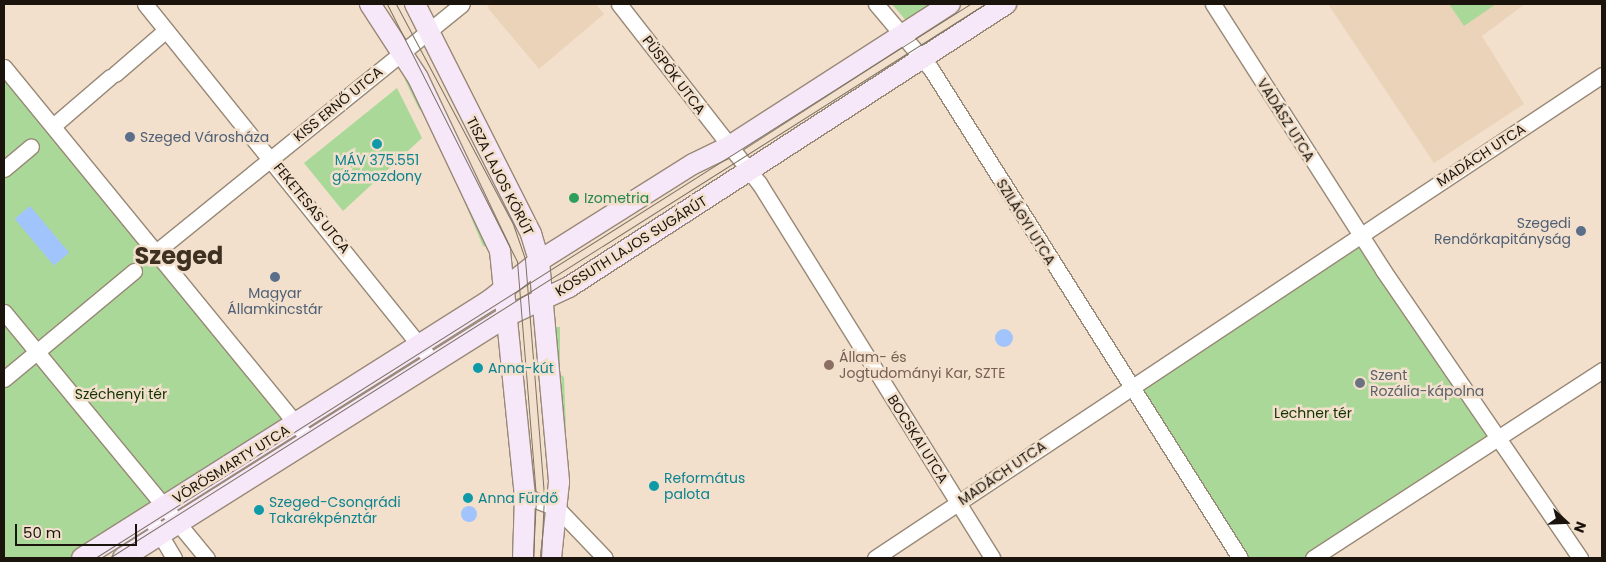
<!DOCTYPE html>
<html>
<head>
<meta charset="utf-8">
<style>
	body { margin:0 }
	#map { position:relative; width:1606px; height:562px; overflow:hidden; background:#f2e0cc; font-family:Poppins,sans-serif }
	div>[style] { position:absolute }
	.built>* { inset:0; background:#ebd3b9 }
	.green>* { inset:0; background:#aad898; transform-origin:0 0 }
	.water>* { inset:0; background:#a1c4fc; transform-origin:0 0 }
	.round { border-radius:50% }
	.roads { filter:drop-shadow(1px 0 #988876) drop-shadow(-1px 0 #988876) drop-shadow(0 1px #988876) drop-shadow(0 -1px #988876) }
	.street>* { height:15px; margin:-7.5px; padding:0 7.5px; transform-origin:7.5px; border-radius:7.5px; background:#fff }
	.secondary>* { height:20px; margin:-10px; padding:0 10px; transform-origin:10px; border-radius:10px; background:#f7e8f9 }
	.tram>* { height:1px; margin:-0.5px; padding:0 0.5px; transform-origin:0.5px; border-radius:0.5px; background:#7d7265 }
	.dots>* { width:14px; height:14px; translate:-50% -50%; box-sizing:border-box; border:2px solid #f2e0cc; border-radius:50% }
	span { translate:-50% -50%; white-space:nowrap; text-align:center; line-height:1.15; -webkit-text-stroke:5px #f2e0cc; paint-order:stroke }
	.street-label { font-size:14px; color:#1a140d }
	.service-label { font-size:14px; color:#4e5e75 }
	.left { translate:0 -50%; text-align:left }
	.right { translate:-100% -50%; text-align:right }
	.culture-label { font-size:14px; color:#0d838f }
	.leisure-label { font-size:14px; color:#27864d }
	.education-label { font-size:14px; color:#785e54 }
	.worship-label { font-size:14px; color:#5b616d }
	.park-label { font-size:14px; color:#123201 }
	.town-label { font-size:24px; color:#3f3121; font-weight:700 }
	.frame { position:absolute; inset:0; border:5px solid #1a140d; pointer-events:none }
	.north { position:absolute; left:1541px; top:497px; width:50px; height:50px; -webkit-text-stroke:4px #f2e0cc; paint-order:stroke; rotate:110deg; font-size:14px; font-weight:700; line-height:20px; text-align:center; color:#1a140d }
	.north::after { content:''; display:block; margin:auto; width:18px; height:22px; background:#1a140d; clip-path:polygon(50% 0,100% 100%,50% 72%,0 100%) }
	.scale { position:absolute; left:15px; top:524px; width:122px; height:22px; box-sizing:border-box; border:2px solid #1a140d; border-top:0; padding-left:6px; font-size:15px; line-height:18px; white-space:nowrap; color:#1a140d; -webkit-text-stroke:4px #f2e0cc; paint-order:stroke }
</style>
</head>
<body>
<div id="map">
	<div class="built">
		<div style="clip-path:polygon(491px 4px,596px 4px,604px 14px,539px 69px,487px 7px)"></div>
		<div style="clip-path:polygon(1328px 4px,1525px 4px,1482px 36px,1524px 104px,1434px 163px)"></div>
	</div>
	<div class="green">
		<div style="clip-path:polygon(892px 4px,937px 4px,908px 23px)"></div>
		<div style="clip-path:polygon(1449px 4px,1496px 4px,1464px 26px)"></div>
		<div style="clip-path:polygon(4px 67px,297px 422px,82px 558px,4px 558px)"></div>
		<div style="clip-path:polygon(404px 78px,408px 82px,423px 111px,419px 109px)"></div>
		<div style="clip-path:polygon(397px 88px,422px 138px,343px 211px,304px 163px)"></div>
		<div style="clip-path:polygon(447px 161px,487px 246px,487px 247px,483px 246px)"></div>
		<div style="clip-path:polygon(1360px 235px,1499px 436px,1313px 558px,1240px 558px,1130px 388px)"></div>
		<div style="left:556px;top:327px;width:4px;height:34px"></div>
		<div style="clip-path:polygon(561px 375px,564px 377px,566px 428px,564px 426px)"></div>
	</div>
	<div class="water">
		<div style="left:30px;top:206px;width:61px;height:20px;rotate:50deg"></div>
		<div class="round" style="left:995px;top:329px;width:18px;height:18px"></div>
		<div class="round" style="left:461px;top:506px;width:16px;height:16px"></div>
	</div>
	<div class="roads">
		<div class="street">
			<div style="left:145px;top:4px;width:461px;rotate:51.2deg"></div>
			<div style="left:619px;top:4px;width:227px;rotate:52deg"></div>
			<div style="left:759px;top:183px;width:441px;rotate:58.1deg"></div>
			<div style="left:876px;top:4px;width:85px;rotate:49.8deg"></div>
			<div style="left:931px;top:69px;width:578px;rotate:57.71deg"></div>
			<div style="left:1213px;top:4px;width:316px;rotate:57.4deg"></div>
			<div style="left:1383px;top:270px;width:349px;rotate:55.6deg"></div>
			<div style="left:4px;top:67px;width:482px;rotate:50.7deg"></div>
			<div style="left:115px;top:74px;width:67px;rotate:-40.8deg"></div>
			<div style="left:53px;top:126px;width:75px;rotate:-40.7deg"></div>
			<div style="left:4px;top:169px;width:35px;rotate:-40deg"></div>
			<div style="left:157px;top:251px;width:392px;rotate:-39deg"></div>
			<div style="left:4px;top:312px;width:319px;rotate:50.5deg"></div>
			<div style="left:4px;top:379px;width:169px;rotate:-39.7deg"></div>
			<div style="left:525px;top:496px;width:34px;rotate:21deg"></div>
			<div style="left:557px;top:508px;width:69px;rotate:46.2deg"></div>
			<div style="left:149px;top:516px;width:49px;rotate:59.2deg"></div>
			<div style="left:875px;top:558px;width:873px;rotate:-33.6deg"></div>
			<div style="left:1313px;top:558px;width:345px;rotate:-33deg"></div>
		</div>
		<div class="secondary">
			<div style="left:370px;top:4px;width:88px;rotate:57deg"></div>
			<div style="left:418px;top:78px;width:191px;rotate:64.6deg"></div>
			<div style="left:500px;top:251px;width:246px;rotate:84.2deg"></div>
			<div style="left:525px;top:496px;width:62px;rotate:91.8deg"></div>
			<div style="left:415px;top:4px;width:258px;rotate:63.2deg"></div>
			<div style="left:531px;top:234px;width:28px;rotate:73deg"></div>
			<div style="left:539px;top:261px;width:222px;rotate:84.8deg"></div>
			<div style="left:559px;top:482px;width:76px;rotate:96deg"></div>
			<div style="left:82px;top:558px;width:483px;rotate:-32.3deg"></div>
			<div style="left:490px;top:300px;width:66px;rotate:-38.3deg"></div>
			<div style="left:542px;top:259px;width:178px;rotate:-32.2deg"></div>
			<div style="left:693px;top:164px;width:39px;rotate:-26deg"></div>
			<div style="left:728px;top:147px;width:264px;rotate:-32.8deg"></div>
			<div style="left:123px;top:558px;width:456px;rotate:-32.2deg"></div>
			<div style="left:509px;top:315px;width:66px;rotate:-25deg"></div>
			<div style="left:569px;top:287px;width:521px;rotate:-32.93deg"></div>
		</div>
	</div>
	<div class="tram">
		<div style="left:387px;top:4px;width:288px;rotate:63.2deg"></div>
		<div style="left:517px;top:261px;width:237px;rotate:85.4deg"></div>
		<div style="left:536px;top:497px;width:61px;rotate:92.8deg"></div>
		<div style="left:396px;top:4px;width:249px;rotate:62deg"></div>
		<div style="left:513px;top:224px;width:37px;rotate:71deg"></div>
		<div style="left:525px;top:259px;width:239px;rotate:85.4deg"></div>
		<div style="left:544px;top:497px;width:61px;rotate:92.8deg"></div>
		<div style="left:95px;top:558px;width:1036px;rotate:-32.34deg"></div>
		<div style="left:109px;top:558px;width:1036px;rotate:-32.31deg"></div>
	</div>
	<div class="dots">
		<div style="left:130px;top:137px;background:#5c6f8a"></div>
		<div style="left:377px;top:144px;background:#0f9aa8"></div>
		<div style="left:574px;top:198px;background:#2e9e5b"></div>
		<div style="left:1581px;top:231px;background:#5c6f8a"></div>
		<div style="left:275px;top:277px;background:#5c6f8a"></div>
		<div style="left:829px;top:365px;background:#8d6e63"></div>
		<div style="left:478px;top:368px;background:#0f9aa8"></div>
		<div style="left:1360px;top:383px;background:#6b7280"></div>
		<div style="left:654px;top:486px;background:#0f9aa8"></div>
		<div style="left:468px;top:498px;background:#0f9aa8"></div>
		<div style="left:259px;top:510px;background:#0f9aa8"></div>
	</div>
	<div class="street-label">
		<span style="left:674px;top:75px;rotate:53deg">PÜSPÖK UTCA</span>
		<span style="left:338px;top:104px;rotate:-39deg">KISS ERNŐ UTCA</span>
		<span style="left:1286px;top:120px;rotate:58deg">VADÁSZ UTCA</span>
		<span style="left:1481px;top:155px;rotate:-33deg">MADÁCH UTCA</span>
		<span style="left:500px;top:176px;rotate:63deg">TISZA LAJOS KÖRÚT</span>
		<span style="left:312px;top:208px;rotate:51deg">FEKETESAS UTCA</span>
		<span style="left:1026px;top:222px;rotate:58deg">SZILÁGYI UTCA</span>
		<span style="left:631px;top:246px;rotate:-32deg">KOSSUTH LAJOS SUGÁRÚT</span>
		<span style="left:918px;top:439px;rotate:58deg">BOCSKAI UTCA</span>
		<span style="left:231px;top:464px;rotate:-32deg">VÖRÖSMARTY UTCA</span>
		<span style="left:1002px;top:473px;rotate:-34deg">MADÁCH UTCA</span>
	</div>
	<div class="service-label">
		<span class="left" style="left:140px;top:137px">Szeged Városháza</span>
		<span class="right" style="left:1571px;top:231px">Szegedi<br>Rendőrkapitányság</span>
		<span style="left:275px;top:301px">Magyar<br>Államkincstár</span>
	</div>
	<div class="culture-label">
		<span style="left:377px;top:168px">MÁV 375.551<br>gőzmozdony</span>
		<span class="left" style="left:488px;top:368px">Anna-kút</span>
		<span class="left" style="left:664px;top:486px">Református<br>palota</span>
		<span class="left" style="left:478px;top:498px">Anna Fürdő</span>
		<span class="left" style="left:269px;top:510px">Szeged-Csongrádi<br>Takarékpénztár</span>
	</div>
	<div class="leisure-label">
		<span class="left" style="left:584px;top:198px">Izometria</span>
	</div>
	<div class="education-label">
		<span class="left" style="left:839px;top:365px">Állam- és<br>Jogtudományi Kar, SZTE</span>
	</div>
	<div class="worship-label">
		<span class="left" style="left:1370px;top:383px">Szent<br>Rozália-kápolna</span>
	</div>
	<div class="park-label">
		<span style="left:121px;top:394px">Széchenyi tér</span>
		<span style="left:1313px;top:413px">Lechner tér</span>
	</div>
	<div class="town-label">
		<span style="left:179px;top:256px">Szeged</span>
	</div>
	<div class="frame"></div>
	<div class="north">N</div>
	<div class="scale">50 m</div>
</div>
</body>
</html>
